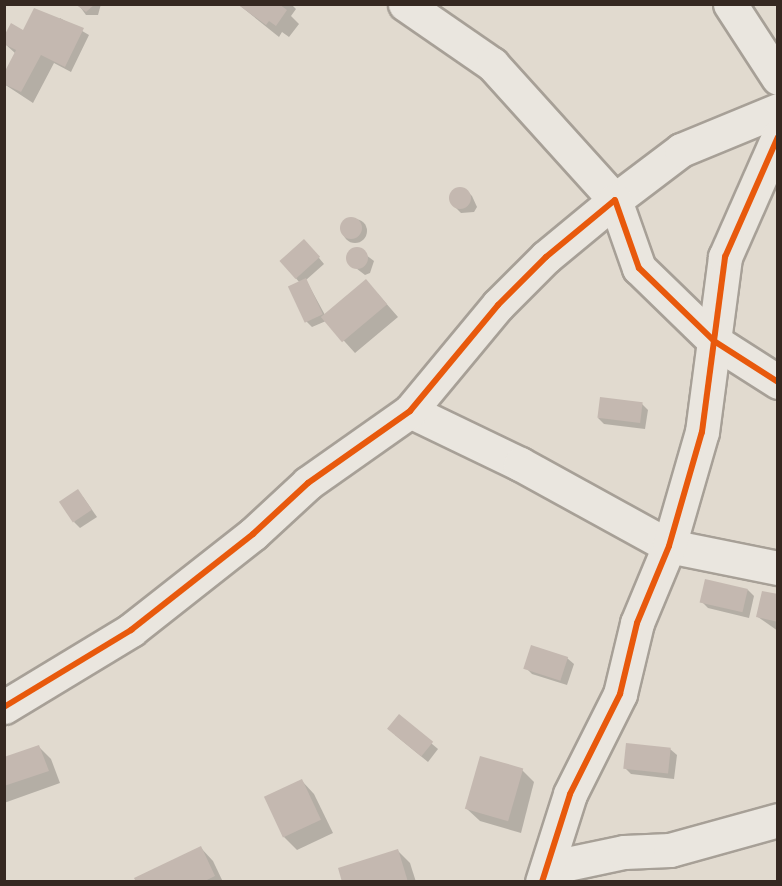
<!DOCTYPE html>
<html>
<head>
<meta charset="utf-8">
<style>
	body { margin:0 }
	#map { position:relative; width:782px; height:886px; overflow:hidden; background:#e1dacf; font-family:"PT Serif",serif }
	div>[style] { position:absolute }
	.shadow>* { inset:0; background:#0003 }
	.round { border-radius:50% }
	.building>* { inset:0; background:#c4b8b0; transform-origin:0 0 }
	.roads { filter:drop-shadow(2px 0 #a7a097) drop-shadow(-2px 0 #a7a097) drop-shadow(0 2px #a7a097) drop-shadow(0 -2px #a7a097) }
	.minor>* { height:33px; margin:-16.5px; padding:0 16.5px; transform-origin:16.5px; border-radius:16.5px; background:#eae6df }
	.cycleway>* { height:6px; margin:-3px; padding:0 3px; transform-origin:3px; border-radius:3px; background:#e8590c }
	span { translate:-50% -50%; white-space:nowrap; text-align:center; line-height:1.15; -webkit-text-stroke:4.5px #f1e6d6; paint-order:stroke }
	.frame { position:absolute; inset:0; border:6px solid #352821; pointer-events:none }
</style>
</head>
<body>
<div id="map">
	<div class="shadow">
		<div style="clip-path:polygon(78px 4px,101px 4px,98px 15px,86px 15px)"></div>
		<div style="clip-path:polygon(238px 4px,291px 4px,296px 9px,291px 16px,299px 24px,289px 37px,282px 32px,279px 37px)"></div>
		<div style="clip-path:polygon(60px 18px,89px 35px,71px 72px,54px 63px,33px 103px,4px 84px,16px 54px,4px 43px,24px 32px,58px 23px)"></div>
		<div style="clip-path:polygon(453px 190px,466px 190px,472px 196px,477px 207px,474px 212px,461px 213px,455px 207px,451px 195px)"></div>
		<div class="round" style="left:343px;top:219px;width:24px;height:24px"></div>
		<div style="clip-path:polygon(310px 247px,324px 264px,306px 280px,325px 315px,378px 294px,398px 317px,355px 353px,326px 321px,312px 327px,306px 321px,300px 283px,281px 261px)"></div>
		<div style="clip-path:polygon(357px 248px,374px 261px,370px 273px,365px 275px,348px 262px,351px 250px)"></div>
		<div style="clip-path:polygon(642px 404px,648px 410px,645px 429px,604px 424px,598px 418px)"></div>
		<div style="clip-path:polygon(83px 497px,97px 517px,80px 528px,74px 522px)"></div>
		<div style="clip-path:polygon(748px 590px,754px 596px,749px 618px,708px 608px,702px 602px)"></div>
		<div style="clip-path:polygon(778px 596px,778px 631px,758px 617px)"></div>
		<div style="clip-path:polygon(567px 658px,574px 664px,567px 685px,532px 674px,526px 668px)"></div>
		<div style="clip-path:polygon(399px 716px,438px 749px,428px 762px,395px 735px)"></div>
		<div style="clip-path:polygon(39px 747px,51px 759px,60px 783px,4px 803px,4px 759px)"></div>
		<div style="clip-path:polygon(670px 749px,677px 755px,674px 779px,631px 774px,625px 768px)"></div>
		<div style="clip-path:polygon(522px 770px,534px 782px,521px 833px,480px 821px,467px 809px)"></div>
		<div style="clip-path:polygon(302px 781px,314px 794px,333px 833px,297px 850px,284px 837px)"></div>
		<div style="clip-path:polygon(201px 848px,213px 861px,223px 882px,137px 882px)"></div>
		<div style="clip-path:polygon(398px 851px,410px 863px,416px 882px,344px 882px)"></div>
	</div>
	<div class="building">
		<div style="clip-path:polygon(75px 4px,95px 4px,86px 12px)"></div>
		<div style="clip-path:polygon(237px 4px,279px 4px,287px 10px,276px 26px,269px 21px,266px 25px)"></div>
		<div style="clip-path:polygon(34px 8px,84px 28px,65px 67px,41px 55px,21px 92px,4px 84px,4px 73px,16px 50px,4px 44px,4px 36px,11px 23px,23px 30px)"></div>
		<div class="round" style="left:449px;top:187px;width:22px;height:22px"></div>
		<div class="round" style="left:340px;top:217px;width:22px;height:22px"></div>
		<div style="left:304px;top:239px;width:24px;height:33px;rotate:48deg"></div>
		<div class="round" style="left:346px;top:247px;width:22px;height:22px"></div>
		<div style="left:306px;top:278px;width:40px;height:20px;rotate:65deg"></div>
		<div style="left:366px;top:279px;width:33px;height:59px;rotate:50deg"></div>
		<div style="left:600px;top:397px;width:43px;height:21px;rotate:7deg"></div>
		<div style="left:78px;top:489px;width:25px;height:23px;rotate:56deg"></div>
		<div style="left:705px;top:579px;width:44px;height:24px;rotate:13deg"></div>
		<div style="clip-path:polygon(762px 591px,778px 594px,778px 622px,756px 617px)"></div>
		<div style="left:531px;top:645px;width:39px;height:25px;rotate:18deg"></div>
		<div style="left:399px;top:714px;width:44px;height:19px;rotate:39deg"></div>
		<div style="left:626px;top:743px;width:45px;height:26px;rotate:6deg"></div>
		<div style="clip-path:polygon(39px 745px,49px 771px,4px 786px,4px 757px)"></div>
		<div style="left:480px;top:756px;width:45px;height:55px;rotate:16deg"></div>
		<div style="left:302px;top:779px;width:45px;height:42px;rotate:65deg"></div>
		<div style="clip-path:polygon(201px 846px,215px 876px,203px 882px,136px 882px,134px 878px)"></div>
		<div style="clip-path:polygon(398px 849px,408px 882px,342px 882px,338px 868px)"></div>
	</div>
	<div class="roads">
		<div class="minor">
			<div style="left:405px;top:4px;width:106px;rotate:34.6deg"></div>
			<div style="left:492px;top:64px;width:183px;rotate:47.9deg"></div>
			<div style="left:615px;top:200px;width:83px;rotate:-37.1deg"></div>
			<div style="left:681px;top:150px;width:105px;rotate:-22.4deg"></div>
			<div style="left:730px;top:4px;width:88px;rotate:57deg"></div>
			<div style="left:410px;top:411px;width:122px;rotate:25.7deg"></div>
			<div style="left:520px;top:464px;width:170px;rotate:28.8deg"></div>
			<div style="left:669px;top:546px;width:111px;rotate:11.4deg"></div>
			<div style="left:4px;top:707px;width:149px;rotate:-31.2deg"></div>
			<div style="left:131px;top:630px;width:155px;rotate:-38.2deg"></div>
			<div style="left:253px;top:534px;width:75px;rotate:-42.8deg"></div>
			<div style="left:308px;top:483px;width:125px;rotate:-35.2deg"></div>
			<div style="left:410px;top:411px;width:138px;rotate:-50.3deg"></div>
			<div style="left:498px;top:305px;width:68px;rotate:-45deg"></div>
			<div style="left:546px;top:257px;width:89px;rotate:-39.6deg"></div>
			<div style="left:615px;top:200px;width:72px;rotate:70.6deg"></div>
			<div style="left:639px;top:268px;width:105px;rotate:44.2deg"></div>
			<div style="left:714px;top:341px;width:76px;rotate:32.6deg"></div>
			<div style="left:548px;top:868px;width:78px;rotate:-11.9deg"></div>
			<div style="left:624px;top:852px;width:46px;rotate:-2.5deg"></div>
			<div style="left:670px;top:850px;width:112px;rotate:-15.5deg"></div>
			<div style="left:542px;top:882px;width:92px;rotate:-72.3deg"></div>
			<div style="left:570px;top:794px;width:112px;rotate:-63.4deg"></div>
			<div style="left:620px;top:694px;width:73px;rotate:-76.5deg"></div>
			<div style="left:637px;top:623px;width:83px;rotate:-67.4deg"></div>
			<div style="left:669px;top:546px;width:119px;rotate:-73.9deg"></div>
			<div style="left:702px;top:432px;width:177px;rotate:-82.5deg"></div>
			<div style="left:725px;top:257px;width:131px;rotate:-66.2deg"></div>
		</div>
	</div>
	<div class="cycleway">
		<div style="left:4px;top:707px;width:149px;rotate:-31.2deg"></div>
		<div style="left:131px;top:630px;width:155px;rotate:-38.2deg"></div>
		<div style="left:253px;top:534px;width:75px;rotate:-42.8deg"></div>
		<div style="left:308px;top:483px;width:125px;rotate:-35.2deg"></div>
		<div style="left:410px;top:411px;width:138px;rotate:-50.3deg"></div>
		<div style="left:498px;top:305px;width:68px;rotate:-45deg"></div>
		<div style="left:546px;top:257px;width:89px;rotate:-39.6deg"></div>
		<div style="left:615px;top:200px;width:72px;rotate:70.6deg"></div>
		<div style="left:639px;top:268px;width:105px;rotate:44.2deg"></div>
		<div style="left:714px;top:341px;width:76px;rotate:32.6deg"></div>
		<div style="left:542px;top:882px;width:92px;rotate:-72.3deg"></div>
		<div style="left:570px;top:794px;width:112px;rotate:-63.4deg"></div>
		<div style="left:620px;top:694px;width:73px;rotate:-76.5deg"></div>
		<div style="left:637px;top:623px;width:83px;rotate:-67.4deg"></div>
		<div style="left:669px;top:546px;width:119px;rotate:-73.9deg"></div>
		<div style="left:702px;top:432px;width:177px;rotate:-82.5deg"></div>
		<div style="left:725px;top:257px;width:131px;rotate:-66.2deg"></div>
	</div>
	<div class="frame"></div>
</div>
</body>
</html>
